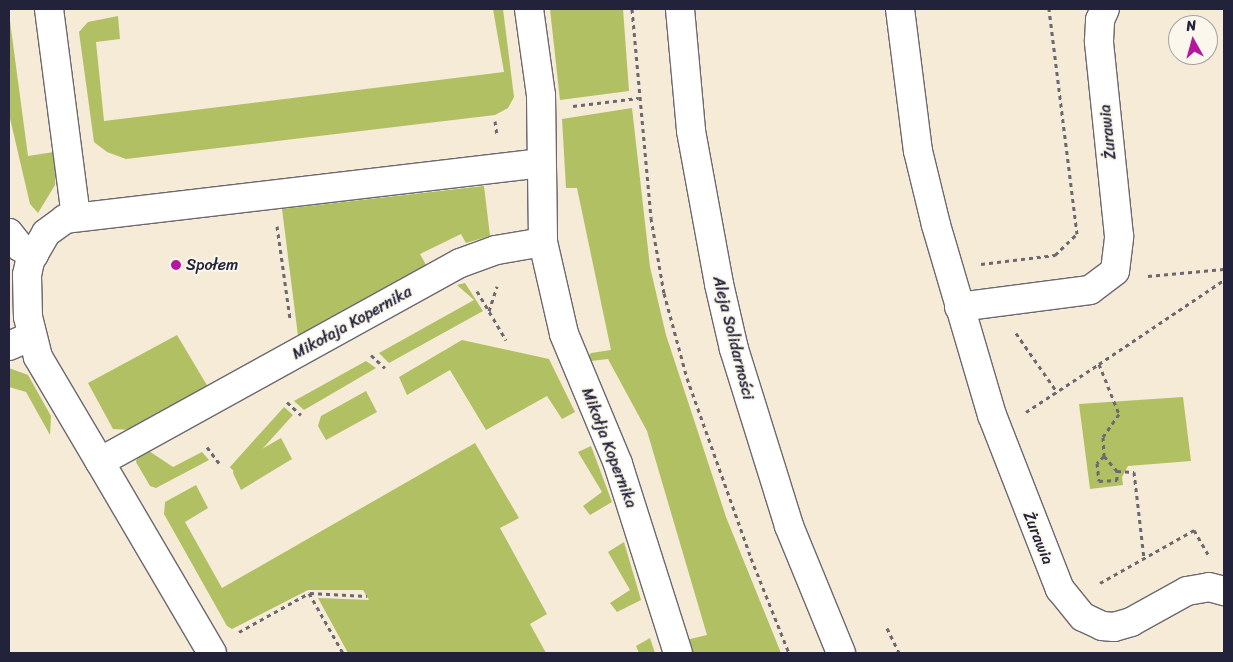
<!DOCTYPE html>
<html>
<head>
<meta charset="utf-8">
<style>
	body { margin:0 }
	#map { position:relative; width:1233px; height:662px; overflow:hidden; background:#f5ebd6; font-family:Sriracha,sans-serif }
	div>[style] { position:absolute }
	.green>* { inset:0; background:#b0c063; transform-origin:0 0 }
	.path>* { height:3px; margin-top:-1.5px; transform-origin:0; background:repeating-linear-gradient(90deg,#6c6871 0 4px,transparent 0 8px) }
	.roads { filter:drop-shadow(1px 0 #6c6871) drop-shadow(-1px 0 #6c6871) drop-shadow(0 1px #6c6871) drop-shadow(0 -1px #6c6871) }
	.minor>* { height:28px; margin:-14px; padding:0 14px; transform-origin:14px; border-radius:14px; background:#fff }
	.major>* { height:28px; margin:-14px; padding:0 14px; transform-origin:14px; border-radius:14px; background:#fff }
	.dots>* { width:14px; height:14px; translate:-50% -50%; box-sizing:border-box; border:2px solid #fbf7ec; border-radius:50% }
	span { translate:-50% -50%; white-space:nowrap; text-align:center; line-height:1.15; -webkit-text-stroke:4px #fbf7ec; paint-order:stroke }
	.street-label { font-size:16px; color:#22223b }
	.poi-label { font-size:16px; color:#22223b }
	.left { translate:0 -50%; text-align:left }
	.frame { position:absolute; inset:0; border:10px solid #22223b; pointer-events:none }
	.north { position:absolute; left:1168px; top:15px; width:50px; height:50px; box-sizing:border-box; background:#fbf7ec; border:1px solid #a4a2a5; border-radius:50%; rotate:353deg; font-size:14px; font-weight:700; line-height:20px; text-align:center; color:#22223b }
	.north::after { content:''; display:block; margin:auto; width:18px; height:22px; background:#b5179e; clip-path:polygon(50% 0,100% 100%,50% 72%,0 100%) }
</style>
</head>
<body>
<div id="map">
	<div class="green">
		<div style="clip-path:polygon(493px 9px,503px 9px,514px 97px,508px 108px,495px 115px,126px 159px,107px 152px,94px 142px,79px 32px,88px 22px,118px 16px,120px 39px,96px 42px,104px 121px,504px 72px)"></div>
		<div style="clip-path:polygon(550px 9px,623px 9px,629px 91px,560px 100px)"></div>
		<div style="clip-path:polygon(9px 14px,28px 156px,54px 152px,56px 166px,55px 185px,38px 213px,30px 204px,9px 114px)"></div>
		<div style="clip-path:polygon(632px 108px,650px 267px,666px 335px,726px 517px,781px 653px,685px 653px,682px 641px,707px 635px,647px 431px,608px 359px,591px 361px,587px 358px,591px 353px,611px 350px,577px 188px,566px 188px,562px 119px)"></div>
		<div style="clip-path:polygon(484px 186px,490px 236px,466px 243px,461px 234px,420px 254px,426px 265px,298px 336px,282px 209px)"></div>
		<div style="clip-path:polygon(465px 283px,483px 311px,389px 363px,379px 353px,474px 300px,457px 285px)"></div>
		<div style="clip-path:polygon(177px 335px,208px 387px,133px 430px,113px 429px,88px 383px)"></div>
		<div style="clip-path:polygon(462px 340px,549px 359px,575px 412px,562px 419px,547px 396px,486px 430px,450px 370px,407px 395px,399px 377px)"></div>
		<div style="clip-path:polygon(366px 361px,376px 368px,304px 410px,294px 401px)"></div>
		<div style="clip-path:polygon(9px 368px,28px 375px,51px 416px,50px 435px,26px 392px,9px 387px)"></div>
		<div style="clip-path:polygon(366px 391px,377px 412px,326px 440px,318px 426px,321px 416px)"></div>
		<div style="clip-path:polygon(1183px 397px,1191px 461px,1128px 466px,1122px 477px,1123px 485px,1090px 489px,1079px 404px)"></div>
		<div style="left:284px;top:407px;width:12px;height:81px;rotate:42deg"></div>
		<div style="clip-path:polygon(281px 438px,292px 459px,241px 490px,233px 473px,234px 465px)"></div>
		<div style="clip-path:polygon(475px 443px,519px 518px,500px 528px,547px 614px,530px 624px,546px 653px,348px 653px,318px 598px,369px 600px,363px 590px,308px 590px,232px 629px,227px 626px,164px 514px,165px 502px,196px 485px,208px 508px,185px 522px,222px 588px)"></div>
		<div style="clip-path:polygon(591px 446px,612px 502px,590px 515px,583px 506px,602px 492px,578px 452px)"></div>
		<div style="clip-path:polygon(149px 451px,173px 467px,202px 452px,209px 460px,156px 488px,150px 486px,136px 462px,137px 457px)"></div>
		<div style="clip-path:polygon(624px 542px,641px 600px,617px 612px,610px 603px,630px 590px,608px 552px)"></div>
		<div style="clip-path:polygon(650px 638px,655px 653px,639px 653px,636px 646px)"></div>
	</div>
	<div class="path">
		<div style="left:632px;top:9px;width:210px;rotate:84.8deg"></div>
		<div style="left:651px;top:218px;width:76px;rotate:80.2deg"></div>
		<div style="left:664px;top:293px;width:88px;rotate:74.9deg"></div>
		<div style="left:687px;top:378px;width:191px;rotate:70.4deg"></div>
		<div style="left:751px;top:558px;width:102px;rotate:68.2deg"></div>
		<div style="left:573px;top:106px;width:66px;rotate:-6.9deg"></div>
		<div style="left:495px;top:121px;width:14px;rotate:82deg"></div>
		<div style="left:277px;top:226px;width:94px;rotate:82deg"></div>
		<div style="left:981px;top:264px;width:75px;rotate:-6.9deg"></div>
		<div style="left:1055px;top:255px;width:30px;rotate:-44deg"></div>
		<div style="left:1077px;top:234px;width:227px;rotate:-97.1deg"></div>
		<div style="left:1148px;top:276px;width:76px;rotate:-5.3deg"></div>
		<div style="left:477px;top:291px;width:57px;rotate:59.4deg"></div>
		<div style="left:489px;top:311px;width:26px;rotate:-72deg"></div>
		<div style="left:1016px;top:333px;width:72px;rotate:55.2deg"></div>
		<div style="left:371px;top:355px;width:19px;rotate:43deg"></div>
		<div style="left:1099px;top:364px;width:151px;rotate:-33.9deg"></div>
		<div style="left:287px;top:402px;width:19px;rotate:43deg"></div>
		<div style="left:1026px;top:412px;width:87px;rotate:-33.3deg"></div>
		<div style="left:1099px;top:364px;width:54px;rotate:68.2deg"></div>
		<div style="left:1119px;top:414px;width:28px;rotate:125deg"></div>
		<div style="left:1103px;top:437px;width:19px;rotate:87deg"></div>
		<div style="left:1104px;top:456px;width:20px;rotate:49deg"></div>
		<div style="left:1117px;top:471px;width:17px;rotate:3deg"></div>
		<div style="left:1134px;top:472px;width:88px;rotate:83.4deg"></div>
		<div style="left:207px;top:447px;width:20px;rotate:53deg"></div>
		<div style="left:1104px;top:456px;width:10px;rotate:135deg"></div>
		<div style="left:1097px;top:463px;width:18px;rotate:84deg"></div>
		<div style="left:1099px;top:481px;width:18px;rotate:-3deg"></div>
		<div style="left:1117px;top:480px;width:9px;rotate:-90deg"></div>
		<div style="left:1100px;top:583px;width:108px;rotate:-29.4deg"></div>
		<div style="left:1194px;top:530px;width:28px;rotate:60deg"></div>
		<div style="left:310px;top:593px;width:57px;rotate:3deg"></div>
		<div style="left:887px;top:628px;width:28px;rotate:64deg"></div>
		<div style="left:239px;top:632px;width:80px;rotate:-29.1deg"></div>
		<div style="left:309px;top:593px;width:69px;rotate:60.5deg"></div>
	</div>
	<div class="roads">
		<div class="minor">
			<div style="left:49px;top:9px;width:209px;rotate:82.6deg"></div>
			<div style="left:529px;top:9px;width:87px;rotate:82.1deg"></div>
			<div style="left:541px;top:95px;width:147px;rotate:89.2deg"></div>
			<div style="left:543px;top:242px;width:48px;rotate:170.3deg"></div>
			<div style="left:496px;top:250px;width:38px;rotate:160deg"></div>
			<div style="left:460px;top:263px;width:411px;rotate:151.1deg"></div>
			<div style="left:100px;top:462px;width:122px;rotate:-120.6deg"></div>
			<div style="left:38px;top:357px;width:41px;rotate:-104deg"></div>
			<div style="left:28px;top:317px;width:42px;rotate:-91.4deg"></div>
			<div style="left:27px;top:275px;width:14px;rotate:-78deg"></div>
			<div style="left:30px;top:261px;width:32px;rotate:-60deg"></div>
			<div style="left:46px;top:233px;width:24px;rotate:-36deg"></div>
			<div style="left:65px;top:219px;width:479px;rotate:-6.7deg"></div>
			<div style="left:900px;top:9px;width:143px;rotate:82.8deg"></div>
			<div style="left:918px;top:151px;width:76px;rotate:76.3deg"></div>
			<div style="left:936px;top:225px;width:198px;rotate:73.6deg"></div>
			<div style="left:992px;top:415px;width:187px;rotate:68.7deg"></div>
			<div style="left:1060px;top:589px;width:36px;rotate:51deg"></div>
			<div style="left:1083px;top:617px;width:21px;rotate:25deg"></div>
			<div style="left:1102px;top:626px;width:12px;rotate:5deg"></div>
			<div style="left:1114px;top:627px;width:18px;rotate:-16deg"></div>
			<div style="left:1131px;top:622px;width:64px;rotate:-29deg"></div>
			<div style="left:1187px;top:591px;width:22px;rotate:-10deg"></div>
			<div style="left:1209px;top:587px;width:16px;rotate:15deg"></div>
			<div style="left:9px;top:233px;width:18px;rotate:52deg"></div>
			<div style="left:20px;top:247px;width:16px;rotate:27deg"></div>
			<div style="left:543px;top:242px;width:94px;rotate:77.1deg"></div>
			<div style="left:564px;top:334px;width:141px;rotate:67.4deg"></div>
			<div style="left:618px;top:464px;width:198px;rotate:72.4deg"></div>
			<div style="left:959px;top:307px;width:132px;rotate:-7.4deg"></div>
			<div style="left:1090px;top:290px;width:31px;rotate:-37deg"></div>
			<div style="left:1115px;top:271px;width:35px;rotate:-83deg"></div>
			<div style="left:1119px;top:236px;width:196px;rotate:-95.9deg"></div>
			<div style="left:1099px;top:41px;width:21px;rotate:-87deg"></div>
			<div style="left:1100px;top:20px;width:12px;rotate:-66deg"></div>
			<div style="left:9px;top:346px;width:24px;rotate:-24deg"></div>
			<div style="left:100px;top:462px;width:221px;rotate:59.6deg"></div>
		</div>
		<div class="major">
			<div style="left:680px;top:9px;width:122px;rotate:84.8deg"></div>
			<div style="left:691px;top:131px;width:156px;rotate:79.6deg"></div>
			<div style="left:719px;top:284px;width:67px;rotate:77deg"></div>
			<div style="left:734px;top:349px;width:185px;rotate:72.7deg"></div>
			<div style="left:789px;top:526px;width:137px;rotate:67.7deg"></div>
		</div>
	</div>
	<div class="dots">
		<div style="left:176px;top:265px;background:#b5179e"></div>
	</div>
	<div class="street-label">
		<span style="left:1108px;top:132px;rotate:-96deg">Żurawia</span>
		<span style="left:352px;top:323px;rotate:-29deg">Mikołaja Kopernika</span>
		<span style="left:733px;top:338px;rotate:76deg">Aleja Solidarności</span>
		<span style="left:609px;top:448px;rotate:69deg">Mikołja Kopernika</span>
		<span style="left:1038px;top:538px;rotate:68deg">Żurawia</span>
	</div>
	<div class="poi-label">
		<span class="left" style="left:186px;top:265px">Społem</span>
	</div>
	<div class="frame"></div>
	<div class="north">N</div>
</div>
</body>
</html>
